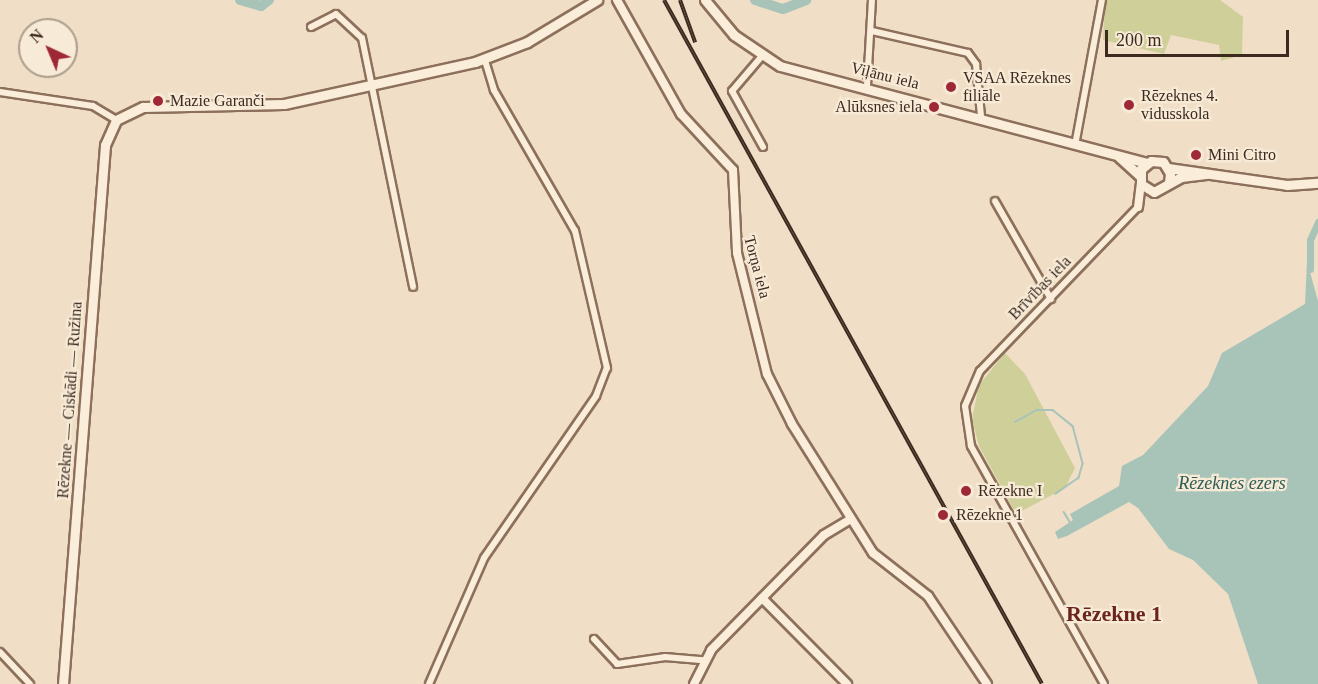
<!DOCTYPE html>
<html>
<head>
<meta charset="utf-8">
<style>
	body { margin:0 }
	#map { position:relative; width:1318px; height:684px; overflow:hidden; background:#f0dfc6; font-family:Georgia,serif }
	div>[style] { position:absolute }
	.green>* { inset:0; background:#cecf99 }
	.water>* { inset:0; background:#a8c4b9 }
	.stream>* { height:1.5px; margin:-0.75px; padding:0 0.75px; transform-origin:0.75px; border-radius:0.75px; background:#a8c4b9 }
	.canal>* { height:7px; margin:-3.5px; padding:0 3.5px; transform-origin:3.5px; border-radius:3.5px; background:#a8c4b9 }
	.river>* { height:10px; margin:-5px; padding:0 5px; transform-origin:5px; border-radius:5px; background:#a8c4b9 }
	.roads { filter:drop-shadow(2px 0 #8d705b) drop-shadow(-2px 0 #8d705b) drop-shadow(0 2px #8d705b) drop-shadow(0 -2px #8d705b) }
	.minor>* { height:6px; margin:-3px; padding:0 3px; transform-origin:3px; border-radius:3px; background:#faedda }
	.tertiary>* { height:8px; margin:-4px; padding:0 4px; transform-origin:4px; border-radius:4px; background:#faedda }
	.secondary>* { height:9px; margin:-4.5px; padding:0 4.5px; transform-origin:4.5px; border-radius:4.5px; background:#faedda }
	.rail>* { height:4px; margin-top:-2px; transform-origin:0; background:repeating-linear-gradient(90deg,#f7ead6 0 4.5px,#3c2a1f 0 9px); box-sizing:border-box; border-block:2px solid #3c2a1f }
	.dots>* { width:16px; height:16px; translate:-50% -50%; box-sizing:border-box; border:3px solid #f7ead6; border-radius:50% }
	span { translate:-50% -50%; white-space:nowrap; text-align:center; line-height:1.15; -webkit-text-stroke:4.5px #f7ead6; paint-order:stroke }
	.street-label { font-size:16px; color:#3c2a1f }
	.poi-label { font-size:16px; color:#3c2a1f }
	.left { translate:0 -50%; text-align:left }
	.right { translate:-100% -50%; text-align:right }
	.water-label { font-size:18px; color:#2e5d55; font-style:italic }
	.district-label { font-size:22px; color:#6b251d; font-weight:700 }
	.north { position:absolute; left:18px; top:18px; width:60px; height:60px; box-sizing:border-box; background:#f7ead6; border:2px solid #ac9d8d; border-radius:50%; rotate:316deg; font-size:16px; font-weight:700; line-height:24px; text-align:center; color:#3c2a1f }
	.north::after { content:''; display:block; margin:auto; width:21px; height:27px; background:#9e2835; clip-path:polygon(50% 0,100% 100%,50% 72%,0 100%) }
	.scale { position:absolute; left:1105px; top:30px; width:184px; height:27px; box-sizing:border-box; border:3px solid #3c2a1f; border-top:0; padding-left:8px; font-size:18px; line-height:21px; white-space:nowrap; color:#3c2a1f; -webkit-text-stroke:4px #f7ead6; paint-order:stroke }
</style>
</head>
<body>
<div id="map">
	<div class="green">
		<div style="clip-path:polygon(1105px 0,1220px 0,1243px 17px,1242px 55px,1221px 61px,1219px 45px,1171px 35px,1164px 54px,1103px 40px)"></div>
		<div style="clip-path:polygon(1005px 353px,1025px 374px,1075px 468px,1065px 488px,1016px 514px,979px 446px,972px 419px,979px 385px)"></div>
	</div>
	<div class="water">
		<div style="clip-path:polygon(1307px 261px,1318px 301px,1318px 684px,1258px 684px,1228px 594px,1193px 560px,1169px 549px,1138px 508px,1129px 502px,1067px 536px,1058px 539px,1055px 532px,1073px 520px,1070px 514px,1119px 486px,1122px 466px,1143px 455px,1208px 386px,1222px 353px,1305px 304px)"></div>
	</div>
	<div class="stream">
		<div style="left:1015px;top:422px;width:25px;rotate:-29deg"></div>
		<div style="left:1037px;top:410px;width:16px"></div>
		<div style="left:1053px;top:410px;width:26px;rotate:39deg"></div>
		<div style="left:1073px;top:426px;width:39px;rotate:75deg"></div>
		<div style="left:1083px;top:464px;width:15px;rotate:106deg"></div>
		<div style="left:1079px;top:478px;width:28px;rotate:145deg"></div>
		<div style="left:1064px;top:512px;width:12px;rotate:59deg"></div>
	</div>
	<div class="canal">
		<div style="left:1310px;top:269px;width:29px;rotate:-90deg"></div>
		<div style="left:1310px;top:240px;width:20px;rotate:-66deg"></div>
	</div>
	<div class="river">
		<div style="left:240px;top:0;width:22px;rotate:16deg"></div>
		<div style="left:261px;top:6px;width:10px;rotate:-37deg"></div>
		<div style="left:755px;top:0;width:29px;rotate:18deg"></div>
		<div style="left:783px;top:9px;width:25px;rotate:-21deg"></div>
	</div>
	<div class="roads">
		<div class="minor">
			<div style="left:311px;top:27px;width:28px;rotate:-27deg"></div>
			<div style="left:336px;top:14px;width:35px;rotate:43deg"></div>
			<div style="left:362px;top:38px;width:254px;rotate:78.4deg"></div>
			<div style="left:872px;top:31px;width:98px;rotate:12.9deg"></div>
			<div style="left:968px;top:53px;width:14px;rotate:54deg"></div>
			<div style="left:976px;top:64px;width:52px;rotate:84.5deg"></div>
			<div style="left:762px;top:56px;width:46px;rotate:130.6deg"></div>
			<div style="left:732px;top:91px;width:64px;rotate:61deg"></div>
			<div style="left:867px;top:86px;width:86px;rotate:-86.7deg"></div>
			<div style="left:0;top:92px;width:94px;rotate:8.6deg"></div>
			<div style="left:93px;top:106px;width:27px;rotate:31deg"></div>
			<div style="left:1076px;top:140px;width:142px;rotate:-79.5deg"></div>
			<div style="left:995px;top:201px;width:113px;rotate:60.3deg"></div>
			<div style="left:594px;top:639px;width:34px;rotate:47deg"></div>
			<div style="left:617px;top:664px;width:49px;rotate:-8.3deg"></div>
			<div style="left:665px;top:657px;width:38px;rotate:5deg"></div>
			<div style="left:0;top:652px;width:44px;rotate:46.8deg"></div>
			<div style="left:429px;top:684px;width:137px;rotate:-66.4deg"></div>
			<div style="left:484px;top:558px;width:197px;rotate:-55.3deg"></div>
			<div style="left:596px;top:396px;width:30px;rotate:-69deg"></div>
			<div style="left:607px;top:368px;width:141px;rotate:-103.1deg"></div>
			<div style="left:575px;top:231px;width:163px;rotate:-119.9deg"></div>
			<div style="left:494px;top:90px;width:31px;rotate:-107deg"></div>
			<div style="left:1104px;top:684px;width:273px;rotate:-119.2deg"></div>
			<div style="left:971px;top:446px;width:40px;rotate:-98.5deg"></div>
			<div style="left:965px;top:406px;width:38px;rotate:-67deg"></div>
			<div style="left:980px;top:371px;width:228px;rotate:-46.1deg"></div>
		</div>
		<div class="tertiary">
			<div style="left:617px;top:0;width:131px;rotate:60.7deg"></div>
			<div style="left:681px;top:114px;width:76px;rotate:47.1deg"></div>
			<div style="left:733px;top:170px;width:83px;rotate:87.2deg"></div>
			<div style="left:737px;top:253px;width:125px;rotate:76.1deg"></div>
			<div style="left:767px;top:374px;width:56px;rotate:63.4deg"></div>
			<div style="left:792px;top:424px;width:152px;rotate:57.9deg"></div>
			<div style="left:873px;top:553px;width:70px;rotate:38deg"></div>
			<div style="left:928px;top:596px;width:106px;rotate:56.2deg"></div>
			<div style="left:1138px;top:207px;width:23px;rotate:-83deg"></div>
			<div style="left:762px;top:598px;width:121px;rotate:45.3deg"></div>
			<div style="left:694px;top:684px;width:38px;rotate:-63deg"></div>
			<div style="left:711px;top:650px;width:161px;rotate:-45.5deg"></div>
			<div style="left:824px;top:535px;width:29px;rotate:-31deg"></div>
		</div>
		<div class="secondary">
			<div style="left:705px;top:0;width:45px;rotate:50.4deg"></div>
			<div style="left:734px;top:35px;width:55px;rotate:34deg"></div>
			<div style="left:780px;top:66px;width:380px;rotate:14.8deg"></div>
			<div style="left:1119px;top:157px;width:27px;rotate:42deg"></div>
			<div style="left:1168px;top:168px;width:120px;rotate:8.1deg"></div>
			<div style="left:1287px;top:185px;width:31px;rotate:-4deg"></div>
			<div style="left:1169px;top:183px;width:10px;rotate:-84deg"></div>
			<div style="left:1170px;top:173px;width:13px;rotate:-122deg"></div>
			<div style="left:1163px;top:162px;width:12px;rotate:-175deg"></div>
			<div style="left:1151px;top:161px;width:13px;rotate:141deg"></div>
			<div style="left:1141px;top:169px;width:15px;rotate:90deg"></div>
			<div style="left:1141px;top:184px;width:15px;rotate:32deg"></div>
			<div style="left:1154px;top:192px;width:31px;rotate:-29deg"></div>
			<div style="left:1181px;top:177px;width:25px;rotate:-7deg"></div>
			<div style="left:63px;top:684px;width:541px;rotate:-85.54deg"></div>
			<div style="left:105px;top:145px;width:27px;rotate:-66deg"></div>
			<div style="left:116px;top:120px;width:30px;rotate:-26deg"></div>
			<div style="left:143px;top:107px;width:141px;rotate:-1.2deg"></div>
			<div style="left:284px;top:104px;width:196px;rotate:-12.4deg"></div>
			<div style="left:475px;top:62px;width:56px;rotate:-21deg"></div>
			<div style="left:527px;top:42px;width:82px;rotate:-31deg"></div>
		</div>
	</div>
	<div class="rail">
		<div style="left:664px;top:0;width:781px;rotate:61.07deg"></div>
		<div style="left:680px;top:0;width:45px;rotate:70.3deg"></div>
	</div>
	<div class="dots">
		<div style="left:951px;top:87px;background:#9e2835"></div>
		<div style="left:158px;top:101px;background:#9e2835"></div>
		<div style="left:1129px;top:105px;background:#9e2835"></div>
		<div style="left:934px;top:107px;background:#9e2835"></div>
		<div style="left:1196px;top:155px;background:#9e2835"></div>
		<div style="left:966px;top:491px;background:#9e2835"></div>
		<div style="left:943px;top:515px;background:#9e2835"></div>
	</div>
	<div class="street-label">
		<span style="left:885px;top:76px;rotate:14deg">Viļānu iela</span>
		<span style="left:757px;top:267px;rotate:75deg">Torņa iela</span>
		<span style="left:1040px;top:288px;rotate:-46deg">Brīvības iela</span>
		<span style="left:70px;top:400px;rotate:-86deg">Rēzekne — Ciskādi — Ružina</span>
	</div>
	<div class="poi-label">
		<span class="left" style="left:963px;top:87px">VSAA Rēzeknes<br>filiāle</span>
		<span class="left" style="left:1141px;top:105px">Rēzeknes 4.<br>vidusskola</span>
		<span class="left" style="left:170px;top:101px">Mazie Garanči</span>
		<span class="right" style="left:922px;top:107px">Alūksnes iela</span>
		<span class="left" style="left:1208px;top:155px">Mini Citro</span>
		<span class="left" style="left:978px;top:491px">Rēzekne I</span>
		<span class="left" style="left:956px;top:515px">Rēzekne 1</span>
	</div>
	<div class="water-label">
		<span style="left:1232px;top:483px">Rēzeknes ezers</span>
	</div>
	<div class="district-label">
		<span style="left:1114px;top:614px">Rēzekne 1</span>
	</div>
	<div class="north">N</div>
	<div class="scale">200 m</div>
</div>
</body>
</html>
